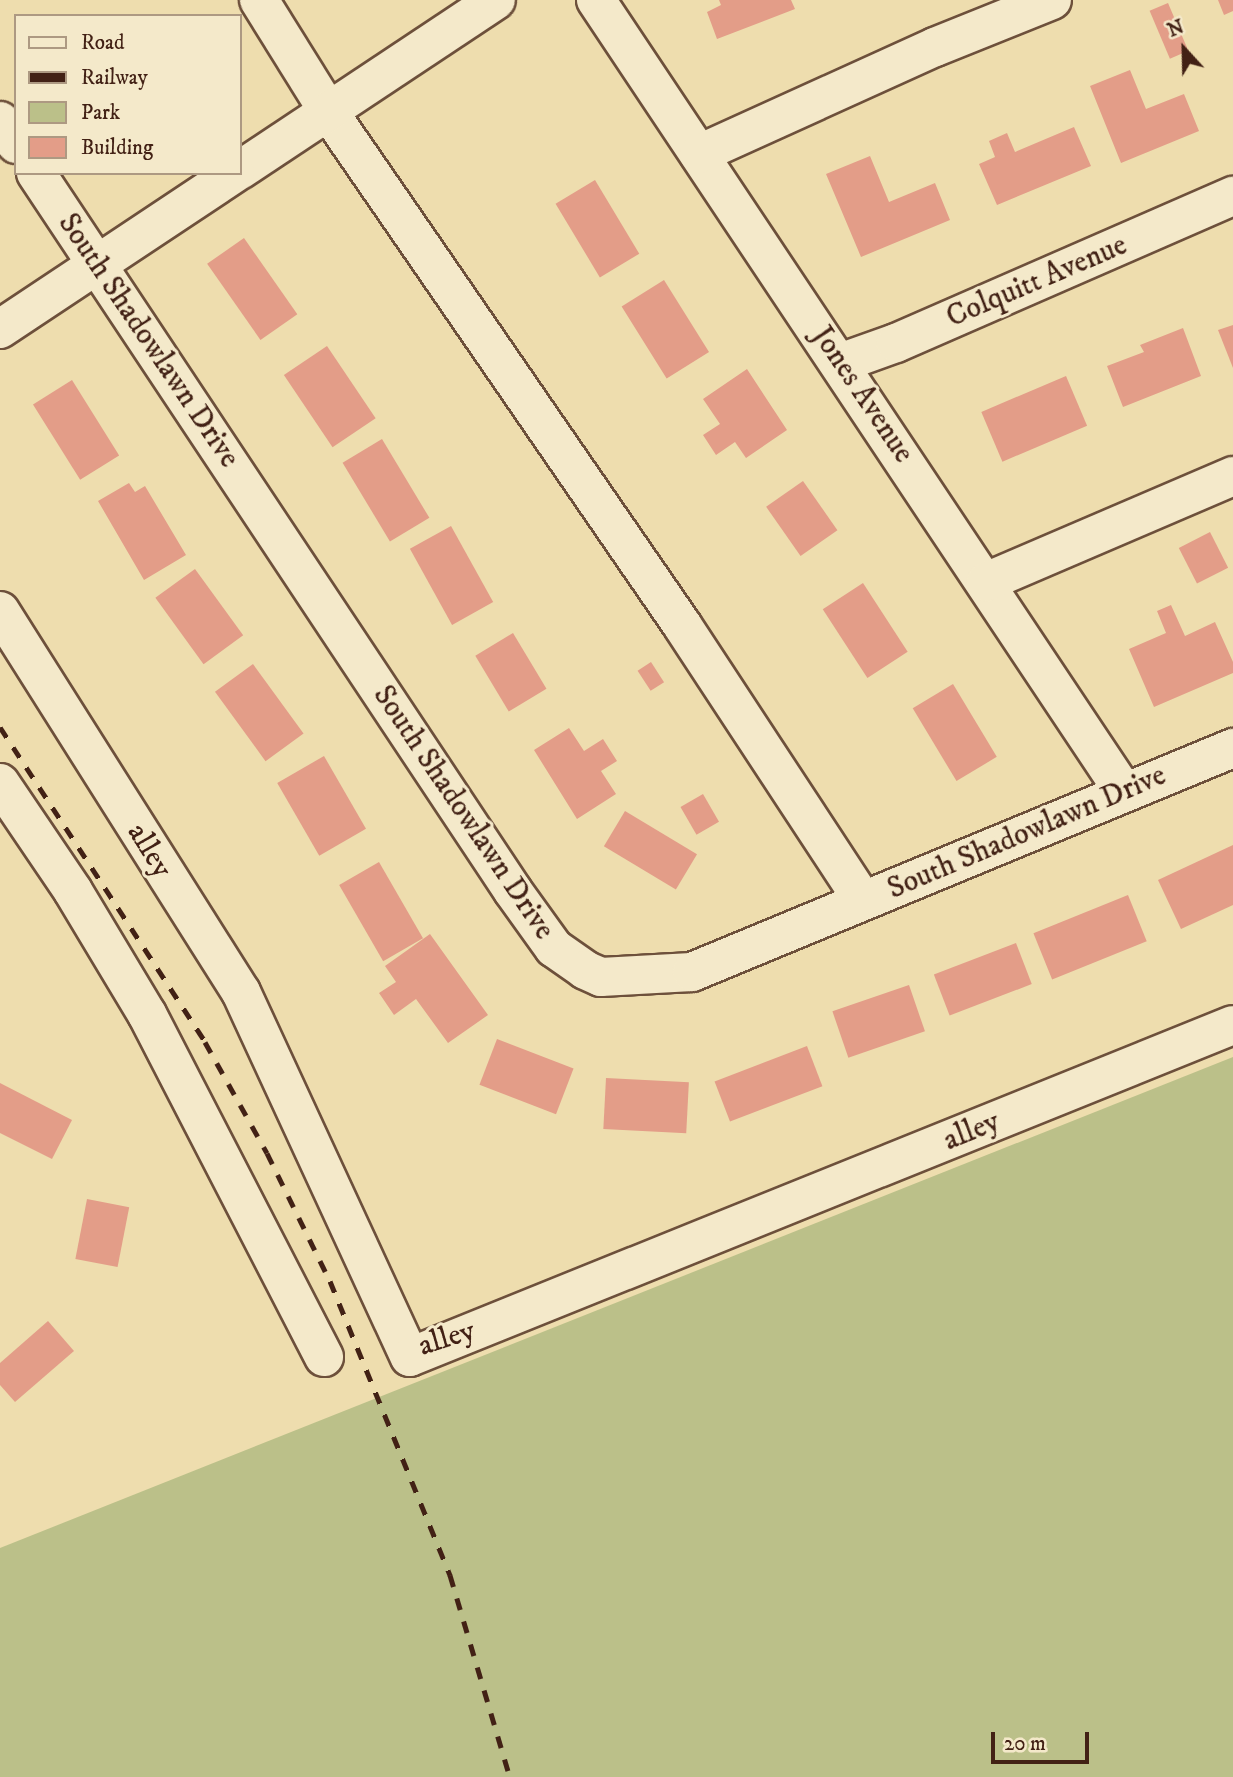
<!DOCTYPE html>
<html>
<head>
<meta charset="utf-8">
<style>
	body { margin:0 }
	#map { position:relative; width:1233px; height:1777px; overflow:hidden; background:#eeddae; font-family:"IM FELL DW Pica",serif }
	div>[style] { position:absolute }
	.green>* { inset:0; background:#bbc089 }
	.building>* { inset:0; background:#e39d88; transform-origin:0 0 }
	.roads { filter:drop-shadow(2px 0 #6d503b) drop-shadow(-2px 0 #6d503b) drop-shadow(0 2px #6d503b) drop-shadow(0 -2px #6d503b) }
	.minor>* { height:38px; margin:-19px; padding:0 19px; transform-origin:19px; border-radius:19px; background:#f4e9ca }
	.rail>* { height:5px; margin-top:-2.5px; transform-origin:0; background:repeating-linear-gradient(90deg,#422115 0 12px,transparent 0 24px) }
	span { translate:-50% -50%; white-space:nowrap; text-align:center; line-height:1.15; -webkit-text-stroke:6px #f4e9ca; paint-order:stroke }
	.street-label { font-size:30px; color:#422115 }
	.legend { position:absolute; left:14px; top:14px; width:228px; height:161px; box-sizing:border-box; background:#f4e9ca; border:2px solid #ad9982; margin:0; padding:9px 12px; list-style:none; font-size:21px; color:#422115 }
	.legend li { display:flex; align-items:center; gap:14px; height:35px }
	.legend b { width:35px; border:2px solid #ad9982 }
	.north { position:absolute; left:1149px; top:14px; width:70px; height:70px; -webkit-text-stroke:5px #f4e9ca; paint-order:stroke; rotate:338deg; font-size:19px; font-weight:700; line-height:28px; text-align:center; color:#422115 }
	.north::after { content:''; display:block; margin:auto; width:24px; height:32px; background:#422115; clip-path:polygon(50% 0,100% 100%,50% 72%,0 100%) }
	.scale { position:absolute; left:991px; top:1732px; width:98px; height:32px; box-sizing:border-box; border:4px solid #422115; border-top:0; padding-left:9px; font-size:21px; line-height:24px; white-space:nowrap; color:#422115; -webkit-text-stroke:5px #f4e9ca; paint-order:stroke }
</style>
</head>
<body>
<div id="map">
	<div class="green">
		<div style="clip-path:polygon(1233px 1057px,1233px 1777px,0 1777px,0 1548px)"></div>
	</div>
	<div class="building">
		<div style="clip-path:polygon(719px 0,791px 0,795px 9px,717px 39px,707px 12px,721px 5px)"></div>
		<div style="clip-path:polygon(1218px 0,1233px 0,1233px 11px,1224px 15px)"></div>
		<div style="left:1168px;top:3px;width:52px;height:20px;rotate:67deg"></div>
		<div style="clip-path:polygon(1130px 70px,1146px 109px,1184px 94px,1199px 131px,1121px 163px,1090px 86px)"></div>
		<div style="clip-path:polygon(1074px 127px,1091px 166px,997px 205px,979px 164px,995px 157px,989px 141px,1007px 133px,1015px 152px)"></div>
		<div style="clip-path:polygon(870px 156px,889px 202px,935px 183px,950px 220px,861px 257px,826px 174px)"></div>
		<div style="left:595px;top:180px;width:86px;height:46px;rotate:59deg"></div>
		<div style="left:244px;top:238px;width:93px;height:45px;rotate:55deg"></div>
		<div style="left:664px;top:280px;width:85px;height:50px;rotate:58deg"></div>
		<div style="clip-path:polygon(1233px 325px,1233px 368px,1218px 330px)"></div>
		<div style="clip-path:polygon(1183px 328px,1201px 376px,1123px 407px,1107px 366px,1144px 352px,1140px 345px)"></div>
		<div style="left:327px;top:346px;width:87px;height:52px;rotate:56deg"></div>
		<div style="clip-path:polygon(747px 369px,787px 430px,746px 458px,735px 442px,716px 455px,703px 435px,720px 424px,703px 399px)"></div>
		<div style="left:1066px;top:376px;width:54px;height:92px;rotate:67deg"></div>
		<div style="left:72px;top:380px;width:89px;height:46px;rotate:58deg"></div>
		<div style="left:382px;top:439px;width:92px;height:46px;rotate:59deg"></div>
		<div style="left:803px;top:481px;width:60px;height:45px;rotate:55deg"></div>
		<div style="clip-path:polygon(129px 483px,135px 492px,145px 486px,186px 555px,144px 580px,98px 501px)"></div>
		<div style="left:451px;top:526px;width:87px;height:47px;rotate:61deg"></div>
		<div style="left:1210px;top:532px;width:40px;height:35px;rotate:63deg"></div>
		<div style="left:195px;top:569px;width:82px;height:49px;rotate:54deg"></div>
		<div style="left:863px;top:583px;width:82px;height:48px;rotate:57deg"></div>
		<div style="clip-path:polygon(1171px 605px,1185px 636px,1215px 622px,1233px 662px,1233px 673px,1154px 707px,1129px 649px,1166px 633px,1157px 611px)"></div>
		<div style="left:513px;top:633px;width:65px;height:44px;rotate:59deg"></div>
		<div style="left:651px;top:662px;width:24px;height:16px;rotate:57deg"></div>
		<div style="left:253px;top:664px;width:86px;height:47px;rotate:54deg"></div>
		<div style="left:953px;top:684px;width:85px;height:47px;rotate:59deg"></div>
		<div style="clip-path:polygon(569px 728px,584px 751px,603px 739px,617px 761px,601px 771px,616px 794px,577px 819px,534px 750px)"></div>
		<div style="left:324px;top:756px;width:84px;height:54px;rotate:60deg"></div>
		<div style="left:703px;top:794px;width:32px;height:26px;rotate:60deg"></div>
		<div style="left:625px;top:811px;width:84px;height:41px;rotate:31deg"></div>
		<div style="clip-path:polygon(1233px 845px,1233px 905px,1181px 929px,1158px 880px)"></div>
		<div style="left:379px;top:862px;width:88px;height:46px;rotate:60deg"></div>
		<div style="left:1128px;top:895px;width:50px;height:102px;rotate:68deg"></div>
		<div style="clip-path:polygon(430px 934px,488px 1015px,448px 1043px,416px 999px,394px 1015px,379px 993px,396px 982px,385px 966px)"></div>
		<div style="left:1016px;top:943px;width:44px;height:88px;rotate:69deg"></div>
		<div style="left:909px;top:985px;width:49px;height:81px;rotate:71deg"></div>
		<div style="left:497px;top:1039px;width:82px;height:49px;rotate:21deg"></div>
		<div style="left:807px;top:1046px;width:43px;height:99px;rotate:69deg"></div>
		<div style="left:606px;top:1078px;width:83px;height:51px;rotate:3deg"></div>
		<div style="clip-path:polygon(0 1083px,72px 1120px,52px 1159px,0 1133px)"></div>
		<div style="left:87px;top:1199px;width:43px;height:61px;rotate:11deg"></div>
		<div style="clip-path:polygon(48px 1321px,74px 1351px,15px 1402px,0 1385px,0 1363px)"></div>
	</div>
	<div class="roads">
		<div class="minor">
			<div style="left:259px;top:0;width:131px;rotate:58.1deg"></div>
			<div style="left:328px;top:111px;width:624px;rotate:55.44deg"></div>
			<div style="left:682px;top:625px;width:330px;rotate:56.7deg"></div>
			<div style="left:596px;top:0;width:952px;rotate:56.31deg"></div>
			<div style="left:0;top:121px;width:28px;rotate:55deg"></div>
			<div style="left:699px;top:154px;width:259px;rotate:-24.4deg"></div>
			<div style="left:935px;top:47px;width:126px;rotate:-21.9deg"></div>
			<div style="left:240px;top:170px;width:307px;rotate:-33.6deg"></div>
			<div style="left:36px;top:173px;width:862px;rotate:56.4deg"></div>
			<div style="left:513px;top:891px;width:70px;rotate:54.3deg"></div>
			<div style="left:554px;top:948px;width:38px;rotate:35deg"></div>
			<div style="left:585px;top:970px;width:17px;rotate:24deg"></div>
			<div style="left:601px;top:977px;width:91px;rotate:-3.1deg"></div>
			<div style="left:692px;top:972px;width:586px;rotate:-22.49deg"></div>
			<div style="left:0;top:329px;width:282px;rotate:-33.6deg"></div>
			<div style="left:840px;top:363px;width:59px;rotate:-19.7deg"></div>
			<div style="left:896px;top:343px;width:368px;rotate:-23.6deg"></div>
			<div style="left:986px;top:582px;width:269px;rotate:-23.2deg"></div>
			<div style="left:0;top:611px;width:451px;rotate:57.7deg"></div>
			<div style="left:241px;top:992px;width:402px;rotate:65.2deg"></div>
			<div style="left:410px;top:1357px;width:887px;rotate:-21.97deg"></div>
			<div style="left:0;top:783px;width:130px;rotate:55.9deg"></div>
			<div style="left:73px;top:891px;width:144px;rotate:59deg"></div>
			<div style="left:147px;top:1014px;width:386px;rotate:62.7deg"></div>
		</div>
	</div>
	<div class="rail">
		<div style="left:0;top:727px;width:376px;rotate:56.9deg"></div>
		<div style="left:205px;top:1042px;width:127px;rotate:60.8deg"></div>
		<div style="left:267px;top:1153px;width:143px;rotate:63.8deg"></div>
		<div style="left:330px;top:1281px;width:318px;rotate:67.8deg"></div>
		<div style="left:450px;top:1575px;width:211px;rotate:73.5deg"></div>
	</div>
	<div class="street-label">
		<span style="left:1037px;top:282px;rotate:-23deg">Colquitt Avenue</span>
		<span style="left:148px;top:341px;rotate:56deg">South Shadowlawn Drive</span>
		<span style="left:862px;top:395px;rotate:56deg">Jones Avenue</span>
		<span style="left:463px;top:813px;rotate:56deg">South Shadowlawn Drive</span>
		<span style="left:1027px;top:833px;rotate:-23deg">South Shadowlawn Drive</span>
		<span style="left:149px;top:851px;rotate:58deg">alley</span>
		<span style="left:972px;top:1132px;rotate:-22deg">alley</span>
		<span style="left:447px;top:1339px;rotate:-18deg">alley</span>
	</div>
	<ul class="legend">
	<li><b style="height:9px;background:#f4e9ca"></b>Road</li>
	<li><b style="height:9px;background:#422115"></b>Railway</li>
	<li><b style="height:19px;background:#bbc089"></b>Park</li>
	<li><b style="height:19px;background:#e39d88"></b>Building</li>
	</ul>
	<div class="north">N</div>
	<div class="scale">20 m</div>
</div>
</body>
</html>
